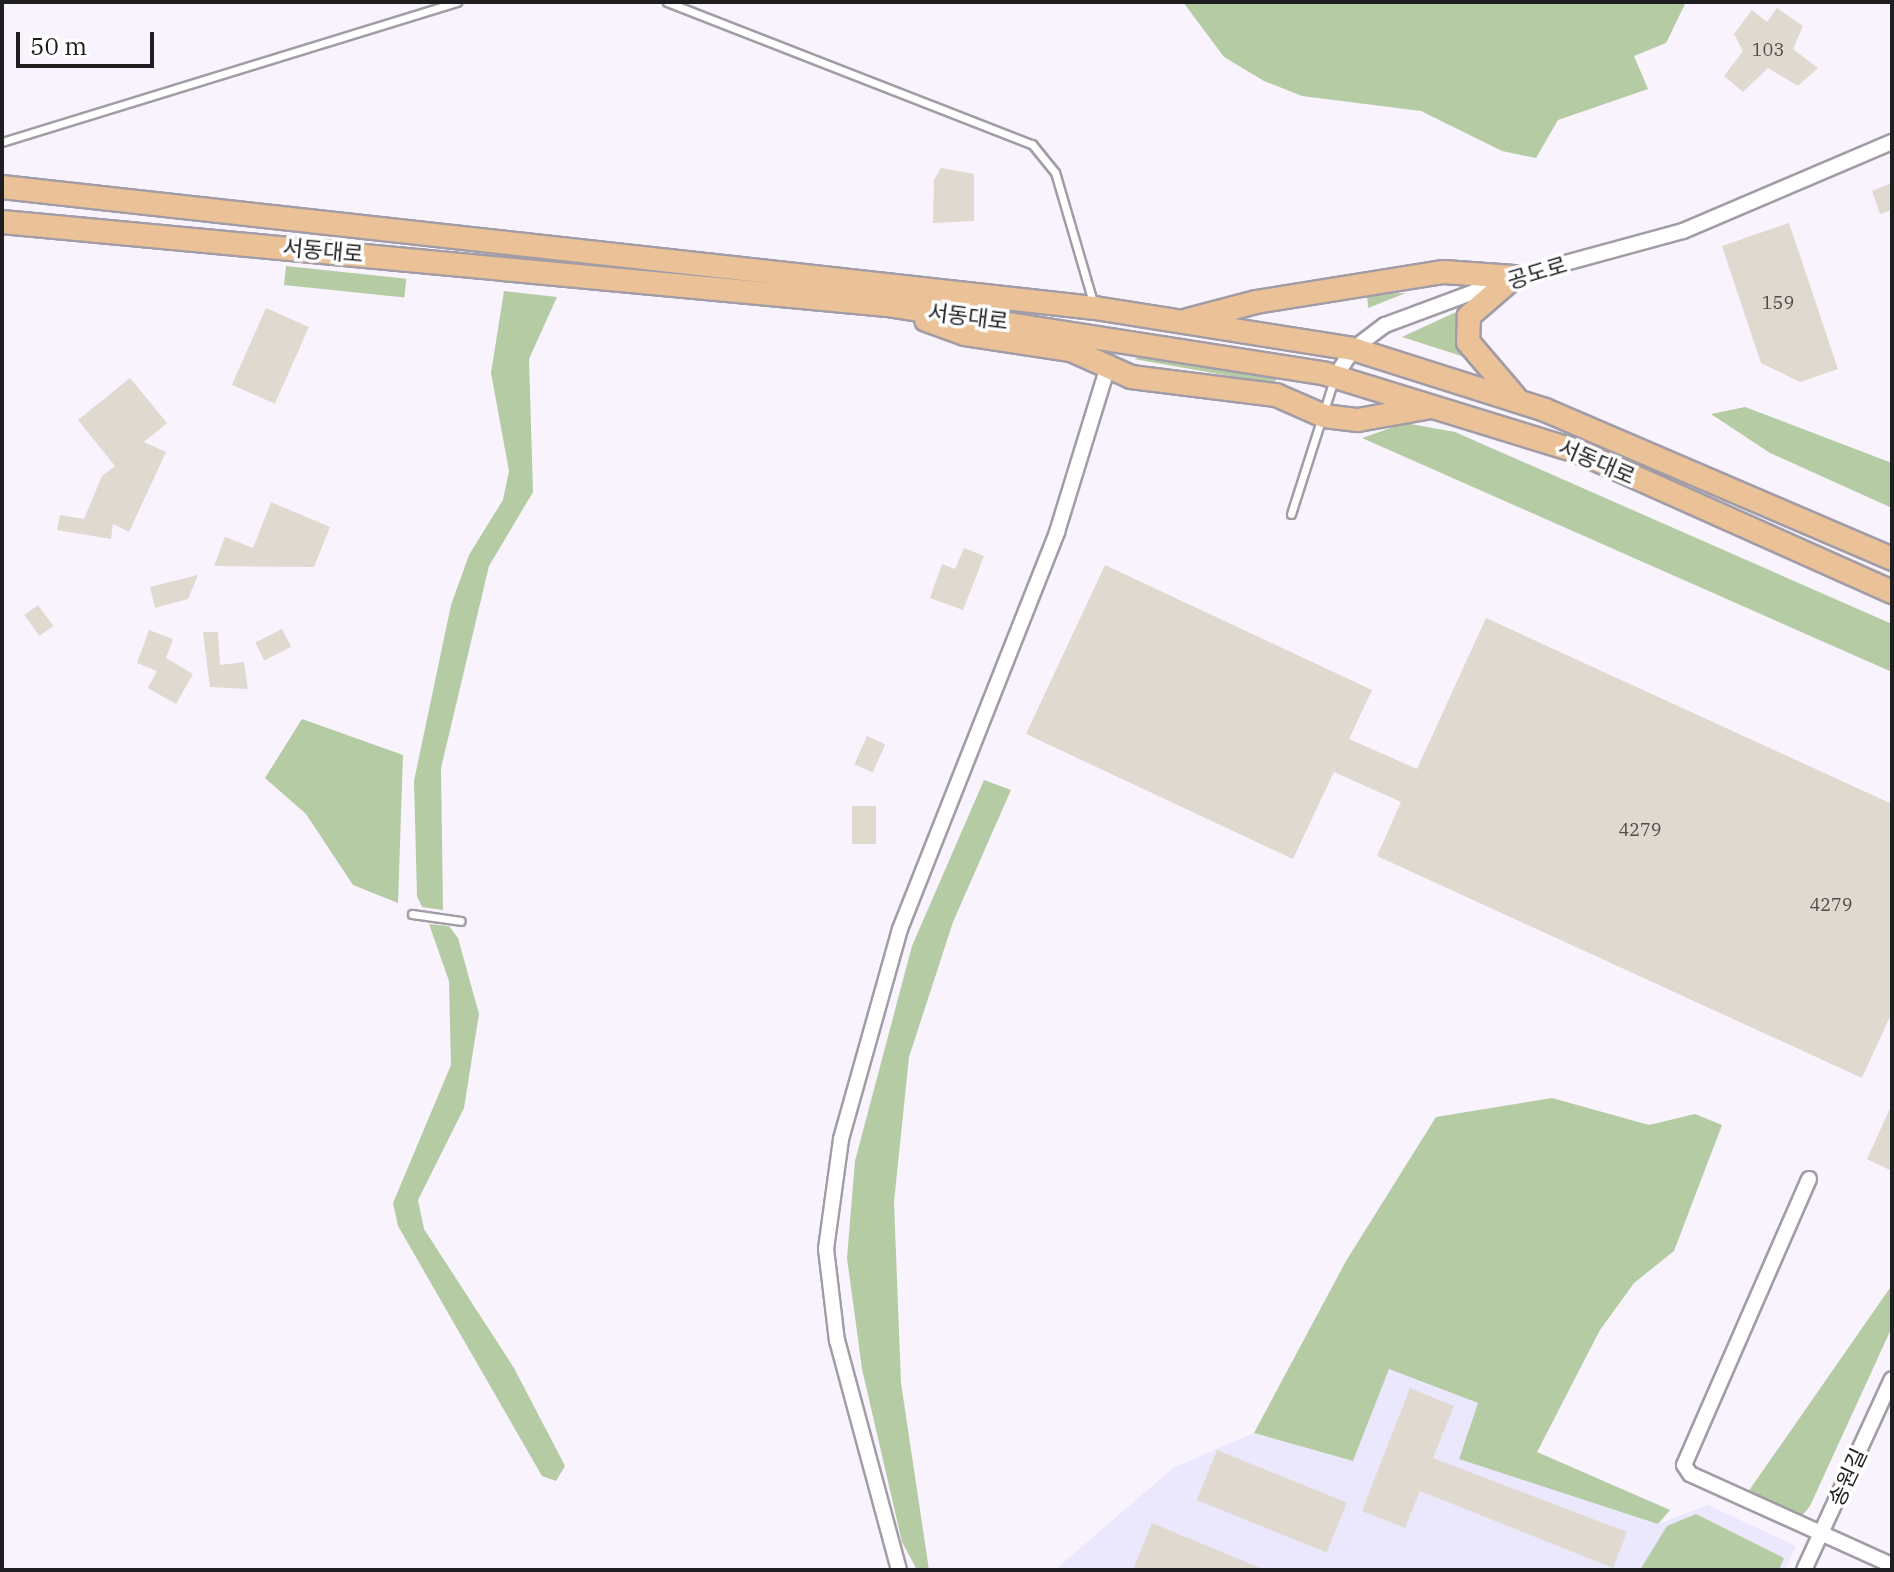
<!DOCTYPE html>
<html>
<head>
<meta charset="utf-8">
<style>
	body { margin:0 }
	#map { position:relative; width:1894px; height:1572px; overflow:hidden; background:#f8f3fd; font-family:"IBM Plex Serif","Noto Sans KR",serif }
	div>[style] { position:absolute }
	.education>* { inset:0; background:#ebe8fe }
	.green>* { inset:0; background:#b4cba4; transform-origin:0 0 }
	.building>* { inset:0; background:#e0d9cf; transform-origin:0 0 }
	.roads { filter:drop-shadow(2px 0 #a19ca6) drop-shadow(-2px 0 #a19ca6) drop-shadow(0 2px #a19ca6) drop-shadow(0 -2px #a19ca6) }
	.lane>* { height:7px; margin:-3.5px; padding:0 3.5px; transform-origin:3.5px; border-radius:3.5px; background:#fff }
	.street>* { height:14px; margin:-7px; padding:0 7px; transform-origin:7px; border-radius:7px; background:#fff }
	.primary>* { height:22px; margin:-11px; padding:0 11px; transform-origin:11px; border-radius:11px; background:#ebc197 }
	span { translate:-50% -50%; white-space:nowrap; text-align:center; line-height:1.15; -webkit-text-stroke:7px #fff; paint-order:stroke }
	.number-label { font-size:18px; color:#4e4c4c }
	.number-label span { -webkit-text-stroke-width:0 }
	.street-label { font-size:22px; color:#1e1d20 }
	.frame { position:absolute; inset:0; border:4px solid #1e1d20; pointer-events:none }
	.scale { position:absolute; left:16px; top:32px; width:138px; height:36px; box-sizing:border-box; border:4px solid #1e1d20; border-top:0; padding-left:10px; font-size:24px; line-height:28px; white-space:nowrap; color:#1e1d20; -webkit-text-stroke:6px #fff; paint-order:stroke }
</style>
</head>
<body>
<div id="map">
	<div class="education">
		<div style="clip-path:polygon(1388px 1369px,1478px 1403px,1459px 1458px,1658px 1524px,1708px 1505px,1796px 1546px,1785px 1570px,1055px 1570px,1173px 1468px,1254px 1433px,1353px 1461px)"></div>
	</div>
	<div class="green">
		<div style="clip-path:polygon(1183px 2px,1686px 2px,1666px 43px,1634px 56px,1648px 89px,1558px 120px,1536px 158px,1502px 151px,1421px 111px,1302px 96px,1264px 81px,1224px 57px)"></div>
		<div style="left:286px;top:266px;width:121px;height:19px;rotate:6deg"></div>
		<div style="clip-path:polygon(504px 291px,557px 297px,529px 359px,533px 492px,489px 566px,441px 768px,443px 910px,422px 907px,417px 896px,414px 781px,451px 605px,469px 555px,503px 500px,509px 471px,491px 373px)"></div>
		<div style="clip-path:polygon(1406px 293px,1368px 308px,1367px 294px)"></div>
		<div style="clip-path:polygon(1469px 306px,1477px 361px,1402px 337px)"></div>
		<div style="clip-path:polygon(1145px 356px,1277px 374px,1275px 384px,1134px 359px)"></div>
		<div style="clip-path:polygon(1745px 407px,1892px 463px,1892px 508px,1770px 453px,1711px 414px)"></div>
		<div style="clip-path:polygon(1405px 423px,1455px 432px,1892px 624px,1892px 672px,1362px 438px)"></div>
		<div style="clip-path:polygon(302px 719px,403px 755px,398px 903px,353px 885px,306px 814px,265px 778px)"></div>
		<div style="clip-path:polygon(984px 780px,1011px 790px,953px 922px,909px 1057px,894px 1202px,901px 1383px,929px 1570px,917px 1570px,902px 1542px,862px 1369px,847px 1258px,855px 1161px,912px 946px)"></div>
		<div style="clip-path:polygon(429px 924px,449px 926px,458px 938px,479px 1014px,464px 1108px,418px 1200px,424px 1229px,514px 1368px,565px 1466px,556px 1481px,542px 1476px,398px 1226px,393px 1203px,451px 1065px,449px 981px)"></div>
		<div style="clip-path:polygon(1552px 1098px,1649px 1125px,1695px 1114px,1722px 1125px,1674px 1251px,1634px 1283px,1600px 1330px,1537px 1452px,1670px 1510px,1658px 1524px,1459px 1459px,1478px 1403px,1389px 1369px,1353px 1461px,1254px 1433px,1346px 1261px,1436px 1117px)"></div>
		<div style="clip-path:polygon(1892px 1285px,1892px 1327px,1810px 1506px,1801px 1517px,1748px 1492px)"></div>
		<div style="clip-path:polygon(1696px 1514px,1784px 1558px,1779px 1570px,1640px 1570px,1667px 1526px)"></div>
	</div>
	<div class="building">
		<div style="clip-path:polygon(1777px 8px,1803px 26px,1793px 49px,1818px 68px,1798px 86px,1768px 68px,1743px 92px,1724px 76px,1743px 51px,1734px 34px,1752px 10px,1767px 22px)"></div>
		<div style="clip-path:polygon(941px 168px,974px 174px,974px 221px,933px 223px,934px 180px)"></div>
		<div style="clip-path:polygon(1892px 183px,1892px 210px,1880px 214px,1872px 191px)"></div>
		<div style="clip-path:polygon(1789px 223px,1838px 369px,1800px 382px,1761px 363px,1722px 246px)"></div>
		<div style="left:266px;top:308px;width:47px;height:84px;rotate:24deg"></div>
		<div style="clip-path:polygon(130px 378px,167px 423px,144px 442px,166px 452px,129px 532px,113px 524px,111px 539px,57px 530px,60px 515px,84px 519px,102px 476px,115px 466px,78px 420px)"></div>
		<div style="clip-path:polygon(271px 502px,330px 527px,314px 567px,214px 566px,225px 537px,253px 548px)"></div>
		<div style="clip-path:polygon(964px 548px,984px 556px,963px 610px,930px 598px,942px 564px,955px 569px)"></div>
		<div style="clip-path:polygon(1105px 565px,1372px 690px,1349px 739px,1417px 769px,1486px 618px,1892px 804px,1892px 1012px,1862px 1078px,1377px 856px,1401px 802px,1334px 772px,1293px 859px,1026px 734px)"></div>
		<div style="clip-path:polygon(198px 575px,188px 599px,155px 608px,150px 587px)"></div>
		<div style="left:38px;top:605px;width:26px;height:17px;rotate:54deg"></div>
		<div style="left:282px;top:629px;width:20px;height:30px;rotate:63deg"></div>
		<div style="clip-path:polygon(149px 630px,173px 639px,166px 658px,193px 674px,176px 704px,148px 688px,157px 671px,137px 663px)"></div>
		<div style="clip-path:polygon(203px 632px,218px 632px,220px 665px,244px 662px,248px 689px,210px 687px)"></div>
		<div style="left:867px;top:736px;width:20px;height:31px;rotate:24deg"></div>
		<div style="left:852px;top:806px;width:24px;height:38px"></div>
		<div style="clip-path:polygon(1892px 1104px,1892px 1171px,1867px 1159px)"></div>
		<div style="clip-path:polygon(1410px 1388px,1454px 1406px,1433px 1458px,1627px 1532px,1613px 1568px,1420px 1491px,1405px 1528px,1362px 1511px)"></div>
		<div style="left:1217px;top:1450px;width:140px;height:54px;rotate:22deg"></div>
		<div style="clip-path:polygon(1152px 1523px,1265px 1570px,1133px 1570px)"></div>
	</div>
	<div class="roads">
		<div class="lane">
			<div style="left:667px;top:2px;width:392px;rotate:21.3deg"></div>
			<div style="left:1032px;top:144px;width:36px;rotate:51deg"></div>
			<div style="left:1055px;top:172px;width:139px;rotate:73.7deg"></div>
			<div style="left:2px;top:142px;width:476px;rotate:-17.1deg"></div>
			<div style="left:1291px;top:514px;width:142px;rotate:-72.3deg"></div>
			<div style="left:412px;top:914px;width:49px;rotate:8.1deg"></div>
		</div>
		<div class="street">
			<div style="left:1335px;top:377px;width:33px;rotate:-57deg"></div>
			<div style="left:1353px;top:349px;width:40px;rotate:-37deg"></div>
			<div style="left:1385px;top:325px;width:138px;rotate:-20.4deg"></div>
			<div style="left:1514px;top:277px;width:175px;rotate:-15.2deg"></div>
			<div style="left:1683px;top:231px;width:227px;rotate:-23.1deg"></div>
			<div style="left:1809px;top:1179px;width:312px;rotate:113.6deg"></div>
			<div style="left:1684px;top:1465px;width:11px;rotate:56deg"></div>
			<div style="left:1690px;top:1474px;width:222px;rotate:24.3deg"></div>
			<div style="left:899px;top:1570px;width:237px;rotate:-105.1deg"></div>
			<div style="left:837px;top:1341px;width:93px;rotate:-96.8deg"></div>
			<div style="left:826px;top:1249px;width:111px;rotate:-82.2deg"></div>
			<div style="left:841px;top:1139px;width:218px;rotate:-74.3deg"></div>
			<div style="left:900px;top:929px;width:427px;rotate:-68.4deg"></div>
			<div style="left:1057px;top:532px;width:177px;rotate:-72.9deg"></div>
			<div style="left:1804px;top:1570px;width:210px;rotate:-65.3deg"></div>
		</div>
		<div class="primary">
			<div style="left:2px;top:187px;width:1100px;rotate:6.32deg"></div>
			<div style="left:1095px;top:308px;width:261px;rotate:9deg"></div>
			<div style="left:1353px;top:349px;width:201px;rotate:17.6deg"></div>
			<div style="left:1545px;top:410px;width:378px;rotate:23.2deg"></div>
			<div style="left:2px;top:222px;width:889px;rotate:5.36deg"></div>
			<div style="left:887px;top:305px;width:444px;rotate:8.9deg"></div>
			<div style="left:1326px;top:374px;width:265px;rotate:17.1deg"></div>
			<div style="left:1579px;top:452px;width:343px;rotate:24.1deg"></div>
			<div style="left:1514px;top:277px;width:60px;rotate:139.1deg"></div>
			<div style="left:1469px;top:316px;width:26px;rotate:92deg"></div>
			<div style="left:1468px;top:342px;width:72px;rotate:49.5deg"></div>
			<div style="left:926px;top:320px;width:41px;rotate:19.7deg"></div>
			<div style="left:965px;top:334px;width:107px;rotate:8.6deg"></div>
			<div style="left:1071px;top:350px;width:66px;rotate:24.2deg"></div>
			<div style="left:1131px;top:377px;width:146px;rotate:7.1deg"></div>
			<div style="left:1276px;top:395px;width:52px;rotate:23.6deg"></div>
			<div style="left:1324px;top:416px;width:34px;rotate:7deg"></div>
			<div style="left:1358px;top:420px;width:73px;rotate:-10.2deg"></div>
			<div style="left:1188px;top:320px;width:70px;rotate:-14.8deg"></div>
			<div style="left:1256px;top:302px;width:190px;rotate:-9.1deg"></div>
			<div style="left:1444px;top:272px;width:70px;rotate:4.1deg"></div>
		</div>
	</div>
	<div class="number-label">
		<span style="left:1768px;top:50px">103</span>
		<span style="left:1778px;top:303px">159</span>
		<span style="left:1640px;top:830px">4279</span>
		<span style="left:1831px;top:905px">4279</span>
	</div>
	<div class="street-label">
		<span style="left:323px;top:250px;rotate:5deg">서동대로</span>
		<span style="left:1537px;top:272px;rotate:-17deg">공도로</span>
		<span style="left:968px;top:316px;rotate:7deg">서동대로</span>
		<span style="left:1597px;top:461px;rotate:23deg">서동대로</span>
		<span style="left:1847px;top:1477px;rotate:-65deg">송원길</span>
	</div>
	<div class="frame"></div>
	<div class="scale">50 m</div>
</div>
</body>
</html>
